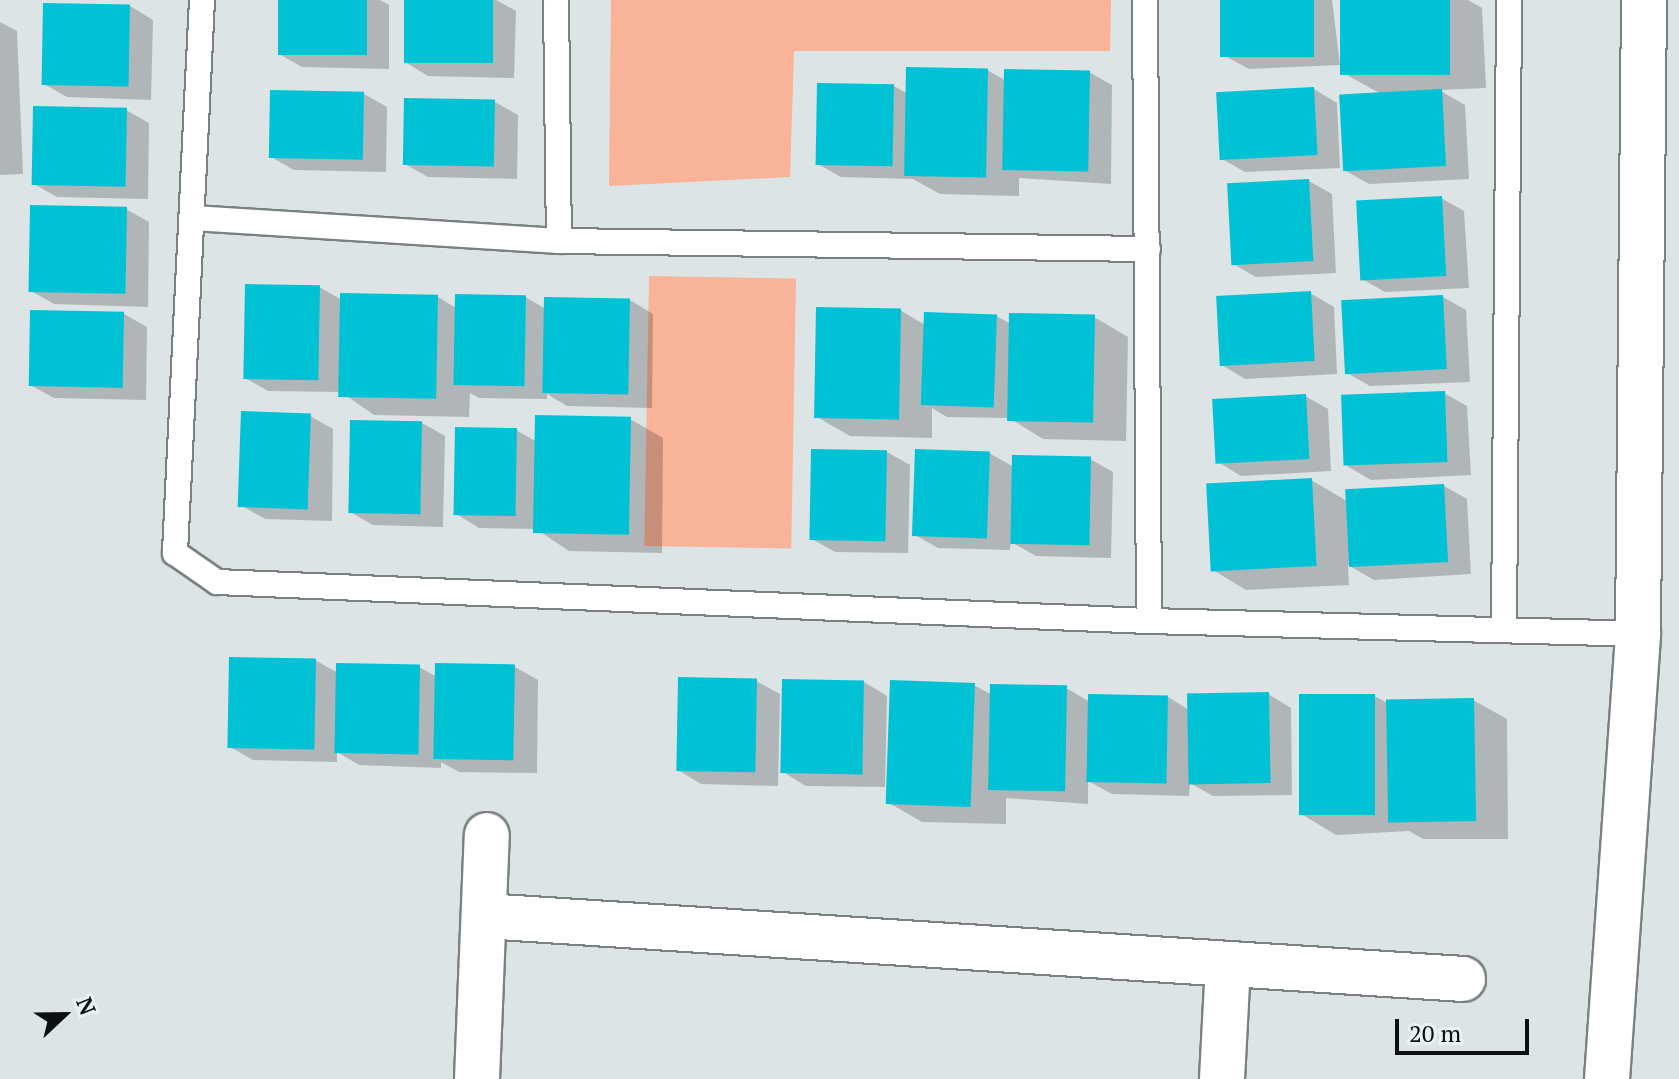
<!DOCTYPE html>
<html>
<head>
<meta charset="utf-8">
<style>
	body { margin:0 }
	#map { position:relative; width:1679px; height:1079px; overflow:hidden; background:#dce4e5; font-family:"PT Serif",serif }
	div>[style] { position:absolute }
	.green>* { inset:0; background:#f9b398; transform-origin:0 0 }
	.shadow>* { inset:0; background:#0003 }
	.building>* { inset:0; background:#01c2d5; transform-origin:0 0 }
	.roads { filter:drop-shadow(2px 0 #798182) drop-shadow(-2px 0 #798182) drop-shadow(0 2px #798182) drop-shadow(0 -2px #798182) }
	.lane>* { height:24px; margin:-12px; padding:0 12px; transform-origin:12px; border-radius:12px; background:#fff }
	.street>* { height:44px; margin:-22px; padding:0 22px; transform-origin:22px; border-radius:22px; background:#fff }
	span { translate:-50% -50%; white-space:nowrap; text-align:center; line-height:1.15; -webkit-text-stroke:6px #e9f1f3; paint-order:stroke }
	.north { position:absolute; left:24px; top:975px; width:80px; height:80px; -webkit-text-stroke:6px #e9f1f3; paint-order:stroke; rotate:68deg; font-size:22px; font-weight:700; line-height:32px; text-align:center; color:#0d1010 }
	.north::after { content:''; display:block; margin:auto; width:28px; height:36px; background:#0d1010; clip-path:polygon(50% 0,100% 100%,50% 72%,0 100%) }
	.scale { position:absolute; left:1395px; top:1019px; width:134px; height:36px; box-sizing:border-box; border:4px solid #0d1010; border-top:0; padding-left:10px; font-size:24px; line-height:28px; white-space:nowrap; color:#0d1010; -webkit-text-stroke:6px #e9f1f3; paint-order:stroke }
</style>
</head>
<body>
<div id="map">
	<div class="green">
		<div style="clip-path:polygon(611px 0,1111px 0,1110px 51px,794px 51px,790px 177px,609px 186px)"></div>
		<div style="left:649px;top:276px;width:147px;height:270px;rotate:1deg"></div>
	</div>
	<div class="shadow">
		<div style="clip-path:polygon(280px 0,380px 0,389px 5px,389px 69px,302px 67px,279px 54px)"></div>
		<div style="clip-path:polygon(406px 0,496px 0,516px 11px,514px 78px,428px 76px,405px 62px)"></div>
		<div style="clip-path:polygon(1222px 0,1332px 0,1340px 65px,1249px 69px,1225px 56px)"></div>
		<div style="clip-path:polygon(1342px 0,1468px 0,1482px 8px,1486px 88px,1439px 90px,1465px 105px,1469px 179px,1369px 184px,1346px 171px,1381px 94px,1345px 74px)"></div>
		<div style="clip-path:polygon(130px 6px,153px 20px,151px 100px,67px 97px,44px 84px)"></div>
		<div style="clip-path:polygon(0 22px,17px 31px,23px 174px,0 175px)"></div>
		<div style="clip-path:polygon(987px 70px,1006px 81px,1089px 72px,1112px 85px,1111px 184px,1019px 178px,1019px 196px,940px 194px,913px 179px,841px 177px,818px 164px,894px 86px,908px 94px)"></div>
		<div style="clip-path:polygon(1314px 89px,1337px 103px,1340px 168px,1245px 172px,1222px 159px)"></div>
		<div style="clip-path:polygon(364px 94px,387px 107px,386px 172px,294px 170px,271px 157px)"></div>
		<div style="clip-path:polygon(495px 102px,518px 115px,517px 179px,428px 177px,405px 164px)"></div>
		<div style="clip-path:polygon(126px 110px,149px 123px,148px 199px,57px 197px,34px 184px)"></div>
		<div style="clip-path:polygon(1309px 181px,1332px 194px,1336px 273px,1256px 277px,1233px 264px)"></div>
		<div style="clip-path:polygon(1441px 198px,1464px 211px,1469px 288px,1385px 292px,1362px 279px)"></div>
		<div style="clip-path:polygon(126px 209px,149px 222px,148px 307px,54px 304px,31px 291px)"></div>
		<div style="clip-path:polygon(319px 287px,342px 300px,438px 297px,456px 308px,525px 297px,546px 309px,630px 300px,653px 314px,652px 408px,567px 406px,547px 394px,547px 399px,479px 398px,470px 393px,469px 417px,374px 415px,341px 392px,268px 391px,245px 378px)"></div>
		<div style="clip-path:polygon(1310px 293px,1334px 307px,1337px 374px,1245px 379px,1222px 365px)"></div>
		<div style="clip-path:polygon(1443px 297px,1466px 310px,1470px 382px,1370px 386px,1347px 373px)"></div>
		<div style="clip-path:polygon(900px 310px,925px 325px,996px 316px,1011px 324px,1094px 317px,1128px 337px,1126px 441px,1043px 439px,1009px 418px,947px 417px,932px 408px,932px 438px,850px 436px,817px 417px)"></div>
		<div style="clip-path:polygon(124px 314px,147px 327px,146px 400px,54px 398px,30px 385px)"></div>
		<div style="clip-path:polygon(1444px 393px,1467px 406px,1471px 475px,1371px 480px,1347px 466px)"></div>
		<div style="clip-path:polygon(1305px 396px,1328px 409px,1331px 471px,1241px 476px,1218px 462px)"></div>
		<div style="clip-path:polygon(310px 416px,333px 429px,332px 521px,265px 519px,242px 506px)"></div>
		<div style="clip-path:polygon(630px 419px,663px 438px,662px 553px,569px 551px,536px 529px,479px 528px,456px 514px,516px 430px,537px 442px)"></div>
		<div style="clip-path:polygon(422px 423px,445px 436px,443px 527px,373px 525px,350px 512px)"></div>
		<div style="clip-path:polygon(887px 452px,910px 465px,908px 553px,835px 552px,812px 539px)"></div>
		<div style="clip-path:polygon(989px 453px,1014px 467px,1090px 459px,1113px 472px,1111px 558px,1036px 556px,1011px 542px,1010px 550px,938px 548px,915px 535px)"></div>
		<div style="clip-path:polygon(1311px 480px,1347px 501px,1444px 486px,1467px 499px,1471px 574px,1374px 580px,1348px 565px,1349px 585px,1246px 590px,1213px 570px)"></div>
		<div style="clip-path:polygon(315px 660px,338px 673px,419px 667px,437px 677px,515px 667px,538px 680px,537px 773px,459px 772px,441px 762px,441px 768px,359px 765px,337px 752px,337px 762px,253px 760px,230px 747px)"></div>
		<div style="clip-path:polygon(756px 681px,780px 694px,778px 786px,701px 784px,678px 770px)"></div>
		<div style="clip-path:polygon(864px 682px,887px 696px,885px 787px,806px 786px,783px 772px)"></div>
		<div style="clip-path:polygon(974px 685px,992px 695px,1066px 688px,1090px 702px,1168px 697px,1189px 710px,1268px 694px,1291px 708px,1292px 795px,1213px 796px,1190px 783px,1189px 796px,1112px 794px,1088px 781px,1088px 804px,1006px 798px,1006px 824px,922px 822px,889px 803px)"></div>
		<div style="clip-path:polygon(1374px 696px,1388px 703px,1473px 700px,1507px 719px,1508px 839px,1423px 839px,1409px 831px,1336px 835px,1303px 815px)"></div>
	</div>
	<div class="building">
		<div style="left:278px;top:0;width:89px;height:55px"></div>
		<div style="left:404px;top:0;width:89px;height:63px"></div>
		<div style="left:1220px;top:0;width:94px;height:57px"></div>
		<div style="left:1340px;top:0;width:110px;height:75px"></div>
		<div style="left:43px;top:3px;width:87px;height:82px;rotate:1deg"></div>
		<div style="left:906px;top:67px;width:82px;height:109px;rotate:1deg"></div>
		<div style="left:1004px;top:69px;width:86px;height:101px;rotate:1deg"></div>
		<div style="left:817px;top:83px;width:77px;height:82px;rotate:1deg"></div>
		<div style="left:1314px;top:87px;width:68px;height:98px;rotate:87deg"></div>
		<div style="left:1442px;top:89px;width:77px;height:103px;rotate:87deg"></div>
		<div style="left:270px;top:90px;width:94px;height:68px;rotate:1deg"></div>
		<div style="left:404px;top:98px;width:91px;height:67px;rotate:1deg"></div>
		<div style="left:33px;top:106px;width:94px;height:79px;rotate:1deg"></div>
		<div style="left:1309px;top:179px;width:82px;height:82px;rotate:87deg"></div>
		<div style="left:1442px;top:196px;width:80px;height:86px;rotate:87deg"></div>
		<div style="left:30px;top:205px;width:97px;height:87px;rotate:1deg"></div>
		<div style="left:245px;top:284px;width:75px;height:95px;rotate:1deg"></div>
		<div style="left:1311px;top:291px;width:70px;height:95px;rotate:87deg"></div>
		<div style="left:340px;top:293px;width:98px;height:104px;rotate:1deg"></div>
		<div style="left:455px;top:294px;width:71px;height:91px;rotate:1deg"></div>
		<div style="left:1443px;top:295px;width:74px;height:102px;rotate:87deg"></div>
		<div style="left:544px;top:297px;width:86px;height:96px;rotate:1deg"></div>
		<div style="left:816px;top:307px;width:85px;height:111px;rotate:1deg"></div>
		<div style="left:30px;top:310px;width:94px;height:76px;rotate:1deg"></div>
		<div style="left:924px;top:312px;width:73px;height:93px;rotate:2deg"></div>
		<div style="left:1009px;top:313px;width:86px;height:108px;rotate:1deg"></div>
		<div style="left:1445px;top:391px;width:71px;height:104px;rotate:88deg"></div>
		<div style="left:1306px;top:394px;width:65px;height:94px;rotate:87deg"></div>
		<div style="left:241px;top:411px;width:70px;height:96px;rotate:2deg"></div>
		<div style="left:535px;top:415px;width:96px;height:118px;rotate:1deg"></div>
		<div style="left:350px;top:420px;width:72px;height:93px;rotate:1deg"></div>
		<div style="left:455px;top:427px;width:62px;height:88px;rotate:1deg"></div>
		<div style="left:811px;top:449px;width:76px;height:91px;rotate:1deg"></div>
		<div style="left:915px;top:449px;width:75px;height:87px;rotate:2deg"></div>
		<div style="left:1012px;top:455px;width:79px;height:89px;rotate:1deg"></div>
		<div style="left:1312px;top:478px;width:88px;height:106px;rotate:87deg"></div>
		<div style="left:1444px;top:484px;width:78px;height:99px;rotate:87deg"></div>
		<div style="left:229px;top:657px;width:87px;height:91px;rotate:1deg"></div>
		<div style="left:336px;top:663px;width:84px;height:90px;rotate:1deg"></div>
		<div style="left:435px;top:663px;width:80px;height:96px;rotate:1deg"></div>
		<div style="left:678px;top:677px;width:79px;height:94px;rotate:1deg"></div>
		<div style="left:782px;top:679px;width:82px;height:94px;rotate:1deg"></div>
		<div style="left:890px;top:680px;width:85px;height:124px;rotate:2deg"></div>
		<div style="left:990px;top:684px;width:77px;height:106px;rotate:1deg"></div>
		<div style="left:1269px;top:692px;width:91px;height:82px;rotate:89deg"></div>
		<div style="left:1088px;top:694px;width:80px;height:88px;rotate:1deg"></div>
		<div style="left:1375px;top:694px;width:121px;height:76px;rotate:90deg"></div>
		<div style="left:1474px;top:698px;width:123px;height:88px;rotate:89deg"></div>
	</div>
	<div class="roads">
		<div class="lane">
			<div style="left:202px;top:0;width:554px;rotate:92.8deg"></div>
			<div style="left:175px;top:553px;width:51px;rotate:34.6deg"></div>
			<div style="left:217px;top:582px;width:933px;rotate:2.4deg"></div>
			<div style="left:1149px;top:621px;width:489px;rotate:1.5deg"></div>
			<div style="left:556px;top:0;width:241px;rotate:89.3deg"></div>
			<div style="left:1145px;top:0;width:621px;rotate:89.63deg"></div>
			<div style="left:193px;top:218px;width:367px;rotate:3.6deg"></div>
			<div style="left:559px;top:241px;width:589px;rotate:0.78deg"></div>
			<div style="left:1504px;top:629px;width:629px;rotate:-89.54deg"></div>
		</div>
		<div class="street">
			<div style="left:484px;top:916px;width:981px;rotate:3.68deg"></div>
			<div style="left:477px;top:1079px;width:244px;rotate:-87.7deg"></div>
			<div style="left:1222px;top:1079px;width:115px;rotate:-87deg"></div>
			<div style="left:1607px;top:1079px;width:446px;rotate:-86deg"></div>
			<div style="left:1638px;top:634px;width:634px;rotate:-89.46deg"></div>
		</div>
	</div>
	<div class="north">N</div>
	<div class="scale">20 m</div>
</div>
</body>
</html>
